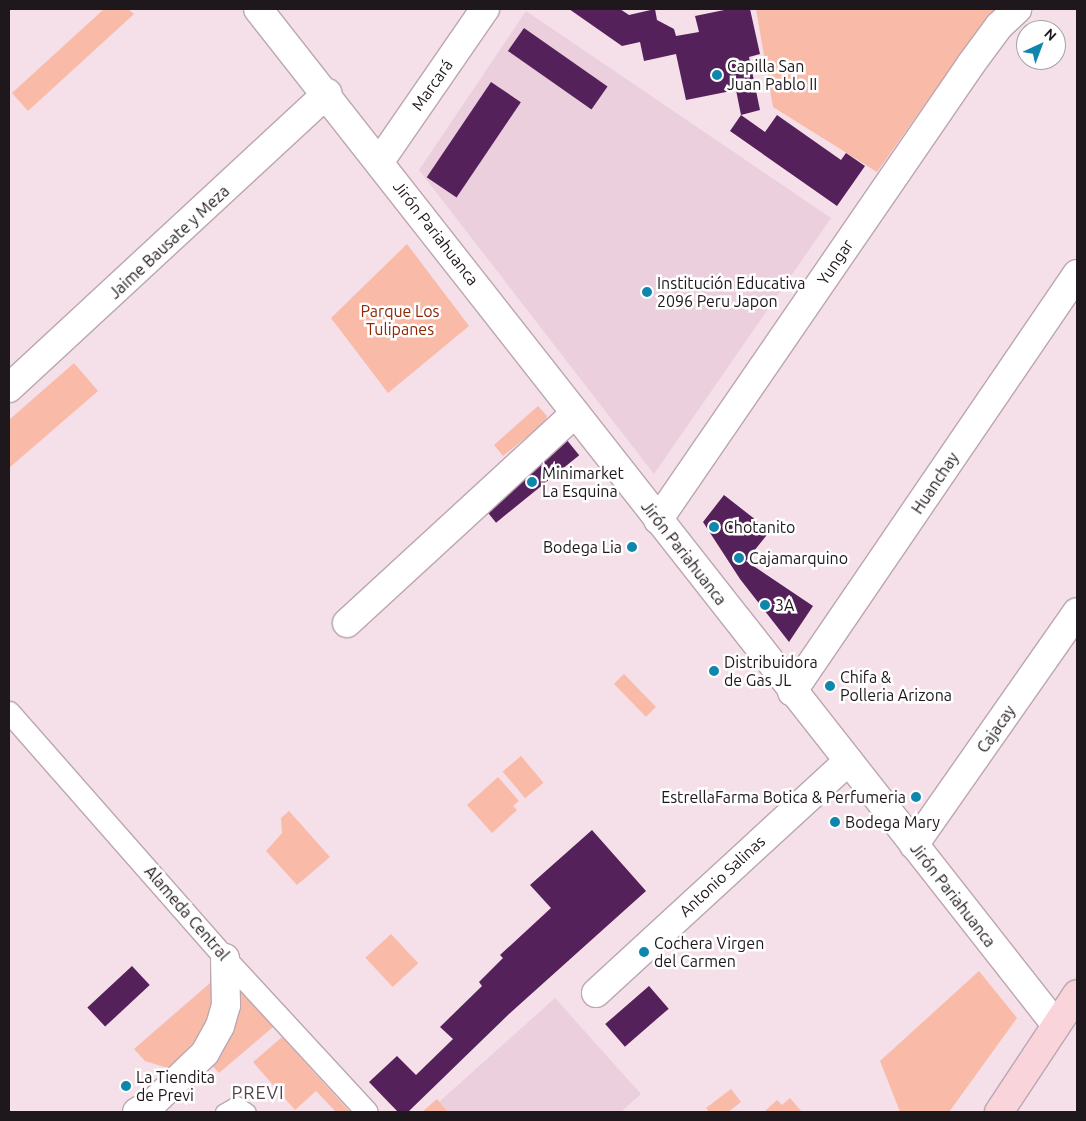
<!DOCTYPE html>
<html>
<head>
<meta charset="utf-8">
<style>
	body { margin:0 }
	#map { position:relative; width:1086px; height:1121px; overflow:hidden; background:#f5dfe9; font-family:Ubuntu,sans-serif }
	div>[style] { position:absolute }
	.built>* { inset:0; background:#eccfdd }
	.green>* { inset:0; background:#fabaa8; transform-origin:0 0 }
	.building>* { inset:0; background:#55215b; transform-origin:0 0 }
	.roads { filter:drop-shadow(1px 0 #bba7b0) drop-shadow(-1px 0 #bba7b0) drop-shadow(0 1px #bba7b0) drop-shadow(0 -1px #bba7b0) }
	.service>* { height:14px; margin:-7px; padding:0 7px; transform-origin:7px; border-radius:7px; background:#fff }
	.pedestrian>* { height:21px; margin:-10.5px; padding:0 10.5px; transform-origin:10.5px; border-radius:10.5px; background:#fff }
	.minor>* { height:28px; margin:-14px; padding:0 14px; transform-origin:14px; border-radius:14px; background:#fff }
	.tertiary>* { height:28px; margin:-14px; padding:0 14px; transform-origin:14px; border-radius:14px; background:#fff }
	.secondary>* { height:28px; margin:-14px; padding:0 14px; transform-origin:14px; border-radius:14px; background:#f9d4da }
	.dots>* { width:14px; height:14px; translate:-50% -50%; box-sizing:border-box; border:2px solid #fff; border-radius:50% }
	span { translate:-50% -50%; white-space:nowrap; text-align:center; line-height:1.15; -webkit-text-stroke:5px #fff; paint-order:stroke }
	.poi-label { font-size:16px; color:#1e171b }
	.left { translate:0 -50%; text-align:left }
	.right { translate:-100% -50%; text-align:right }
	.street-label { font-size:16px; color:#1e171b }
	.park-label { font-size:16px; color:#8e2807 }
	.neighbourhood-label { font-size:18px; color:#56444d; letter-spacing:1px }
	.frame { position:absolute; inset:0; border:10px solid #1e171b; pointer-events:none }
	.north { position:absolute; left:1016px; top:20px; width:50px; height:50px; box-sizing:border-box; background:#fff; border:1px solid #a5a2a4; border-radius:50%; rotate:43deg; font-size:14px; font-weight:700; line-height:20px; text-align:center; color:#1e171b }
	.north::after { content:''; display:block; margin:auto; width:18px; height:22px; background:#0f86ab; clip-path:polygon(50% 0,100% 100%,50% 72%,0 100%) }
</style>
</head>
<body>
<div id="map">
	<div class="built">
		<div style="clip-path:polygon(526px 11px,831px 218px,654px 474px,419px 170px)"></div>
		<div style="clip-path:polygon(555px 998px,641px 1094px,621px 1112px,448px 1112px,439px 1102px)"></div>
	</div>
	<div class="green">
		<div style="clip-path:polygon(104px 9px,128px 9px,134px 14px,28px 111px,12px 93px)"></div>
		<div style="clip-path:polygon(756px 9px,998px 9px,973px 36px,877px 172px,773px 107px)"></div>
		<div style="clip-path:polygon(407px 244px,469px 326px,388px 393px,331px 318px)"></div>
		<div style="clip-path:polygon(74px 363px,98px 391px,9px 468px,9px 420px)"></div>
		<div style="clip-path:polygon(538px 406px,547px 416px,545px 422px,503px 456px,494px 445px)"></div>
		<div style="left:624px;top:674px;width:46px;height:14px;rotate:46deg"></div>
		<div style="left:521px;top:756px;width:35px;height:24px;rotate:50deg"></div>
		<div style="clip-path:polygon(498px 777px,519px 801px,513px 806px,517px 810px,492px 833px,467px 805px)"></div>
		<div style="clip-path:polygon(289px 811px,330px 857px,297px 885px,266px 851px,282px 833px,281px 818px)"></div>
		<div style="left:391px;top:934px;width:40px;height:35px;rotate:47deg"></div>
		<div style="clip-path:polygon(979px 971px,1017px 1018px,949px 1112px,900px 1112px,880px 1061px)"></div>
		<div style="clip-path:polygon(210px 983px,213px 1001px,206px 1031px,194px 1049px,171px 1069px,145px 1061px,134px 1049px)"></div>
		<div style="clip-path:polygon(236px 985px,273px 1027px,219px 1073px,207px 1060px)"></div>
		<div style="clip-path:polygon(282px 1037px,350px 1112px,336px 1112px,316px 1091px,295px 1110px,253px 1062px)"></div>
		<div style="clip-path:polygon(731px 1089px,741px 1102px,728px 1112px,709px 1112px,706px 1108px)"></div>
		<div style="clip-path:polygon(790px 1098px,802px 1112px,765px 1111px,777px 1100px,782px 1105px)"></div>
		<div style="clip-path:polygon(437px 1099px,448px 1112px,422px 1112px)"></div>
	</div>
	<div class="building">
		<div style="clip-path:polygon(569px 9px,620px 9px,629px 15px,655px 9px,657px 20px,674px 29px,676px 36px,699px 32px,695px 16px,729px 9px,750px 9px,760px 54px,749px 57px,760px 110px,741px 115px,736px 90px,686px 100px,676px 54px,644px 61px,640px 42px,622px 46px)"></div>
		<div style="left:524px;top:28px;width:102px;height:28px;rotate:35deg"></div>
		<div style="left:491px;top:82px;width:36px;height:115px;rotate:34deg"></div>
		<div style="clip-path:polygon(741px 115px,765px 132px,777px 115px,841px 160px,846px 153px,865px 166px,837px 206px,730px 131px)"></div>
		<div style="left:566px;top:439px;width:21px;height:107px;rotate:51deg"></div>
		<div style="clip-path:polygon(724px 495px,770px 531px,746px 561px,813px 606px,789px 642px,740px 579px,703px 522px)"></div>
		<div style="clip-path:polygon(592px 830px,646px 891px,509px 1014px,408px 1112px,398px 1112px,369px 1082px,397px 1056px,416px 1075px,453px 1039px,440px 1027px,482px 986px,479px 982px,503px 958px,500px 955px,551px 908px,530px 885px)"></div>
		<div style="left:132px;top:966px;width:26px;height:61px;rotate:47deg"></div>
		<div style="left:649px;top:986px;width:30px;height:58px;rotate:49deg"></div>
	</div>
	<div class="roads">
		<div class="service">
			<div style="left:223px;top:1112px;width:16px;rotate:-30deg"></div>
			<div style="left:237px;top:1104px;width:14px;rotate:34deg"></div>
		</div>
		<div class="pedestrian">
			<div style="left:9px;top:712px;width:327px;rotate:48.7deg"></div>
			<div style="left:225px;top:958px;width:209px;rotate:47.3deg"></div>
		</div>
		<div class="minor">
			<div style="left:380px;top:161px;width:185px;rotate:-55.4deg"></div>
			<div style="left:9px;top:388px;width:434px;rotate:-42.8deg"></div>
			<div style="left:658px;top:520px;width:553px;rotate:-55.53deg"></div>
			<div style="left:971px;top:64px;width:47px;rotate:-53.6deg"></div>
			<div style="left:999px;top:26px;width:25px;rotate:-43deg"></div>
			<div style="left:347px;top:623px;width:310px;rotate:-42.6deg"></div>
			<div style="left:792px;top:692px;width:506px;rotate:-55.71deg"></div>
			<div style="left:914px;top:845px;width:284px;rotate:-55deg"></div>
			<div style="left:596px;top:993px;width:343px;rotate:-42.6deg"></div>
			<div style="left:137px;top:1112px;width:21px;rotate:-31deg"></div>
			<div style="left:155px;top:1101px;width:69px;rotate:-43.8deg"></div>
			<div style="left:205px;top:1053px;width:31px;rotate:-61deg"></div>
			<div style="left:220px;top:1026px;width:22px;rotate:-74deg"></div>
			<div style="left:226px;top:1005px;width:47px;rotate:-91.2deg"></div>
		</div>
		<div class="tertiary">
			<div style="left:258px;top:9px;width:1292px;rotate:51.85deg"></div>
		</div>
		<div class="secondary">
			<div style="left:999px;top:1112px;width:141px;rotate:-56.5deg"></div>
		</div>
	</div>
	<div class="dots">
		<div style="left:717px;top:75px;background:#0f86ab"></div>
		<div style="left:647px;top:292px;background:#0f86ab"></div>
		<div style="left:532px;top:482px;background:#0f86ab"></div>
		<div style="left:714px;top:527px;background:#0f86ab"></div>
		<div style="left:632px;top:547px;background:#0f86ab"></div>
		<div style="left:739px;top:558px;background:#0f86ab"></div>
		<div style="left:765px;top:605px;background:#0f86ab"></div>
		<div style="left:714px;top:671px;background:#0f86ab"></div>
		<div style="left:830px;top:686px;background:#0f86ab"></div>
		<div style="left:916px;top:797px;background:#0f86ab"></div>
		<div style="left:835px;top:822px;background:#0f86ab"></div>
		<div style="left:644px;top:952px;background:#0f86ab"></div>
		<div style="left:126px;top:1086px;background:#0f86ab"></div>
	</div>
	<div class="poi-label">
		<span class="left" style="left:727px;top:75px">Capilla San<br>Juan Pablo II</span>
		<span class="left" style="left:657px;top:292px">Institución Educativa<br>2096 Peru Japon</span>
		<span class="left" style="left:542px;top:482px">Minimarket<br>La Esquina</span>
		<span class="left" style="left:724px;top:527px">Chotanito</span>
		<span class="right" style="left:622px;top:547px">Bodega Lia</span>
		<span class="left" style="left:749px;top:558px">Cajamarquino</span>
		<span class="left" style="left:775px;top:605px">3A</span>
		<span class="left" style="left:724px;top:671px">Distribuidora<br>de Gas JL</span>
		<span class="left" style="left:840px;top:686px">Chifa &amp;<br>Polleria Arizona</span>
		<span class="right" style="left:906px;top:797px">EstrellaFarma Botica &amp; Perfumeria</span>
		<span class="left" style="left:845px;top:822px">Bodega Mary</span>
		<span class="left" style="left:654px;top:952px">Cochera Virgen<br>del Carmen</span>
		<span class="left" style="left:136px;top:1086px">La Tiendita<br>de Previ</span>
	</div>
	<div class="street-label">
		<span style="left:432px;top:85px;rotate:-55deg">Marcará</span>
		<span style="left:436px;top:233px;rotate:52deg">Jirón Pariahuanca</span>
		<span style="left:169px;top:242px;rotate:-43deg">Jaime Bausate y Meza</span>
		<span style="left:835px;top:262px;rotate:-56deg">Yungar</span>
		<span style="left:935px;top:483px;rotate:-56deg">Huanchay</span>
		<span style="left:684px;top:553px;rotate:52deg">Jirón Pariahuanca</span>
		<span style="left:996px;top:729px;rotate:-55deg">Cajacay</span>
		<span style="left:722px;top:876px;rotate:-43deg">Antonio Salinas</span>
		<span style="left:953px;top:895px;rotate:52deg">Jirón Pariahuanca</span>
		<span style="left:187px;top:913px;rotate:49deg">Alameda Central</span>
	</div>
	<div class="park-label">
		<span style="left:400px;top:320px">Parque Los<br>Tulipanes</span>
	</div>
	<div class="neighbourhood-label">
		<span style="left:258px;top:1092px">PREVI</span>
	</div>
	<div class="frame"></div>
	<div class="north">N</div>
</div>
</body>
</html>
